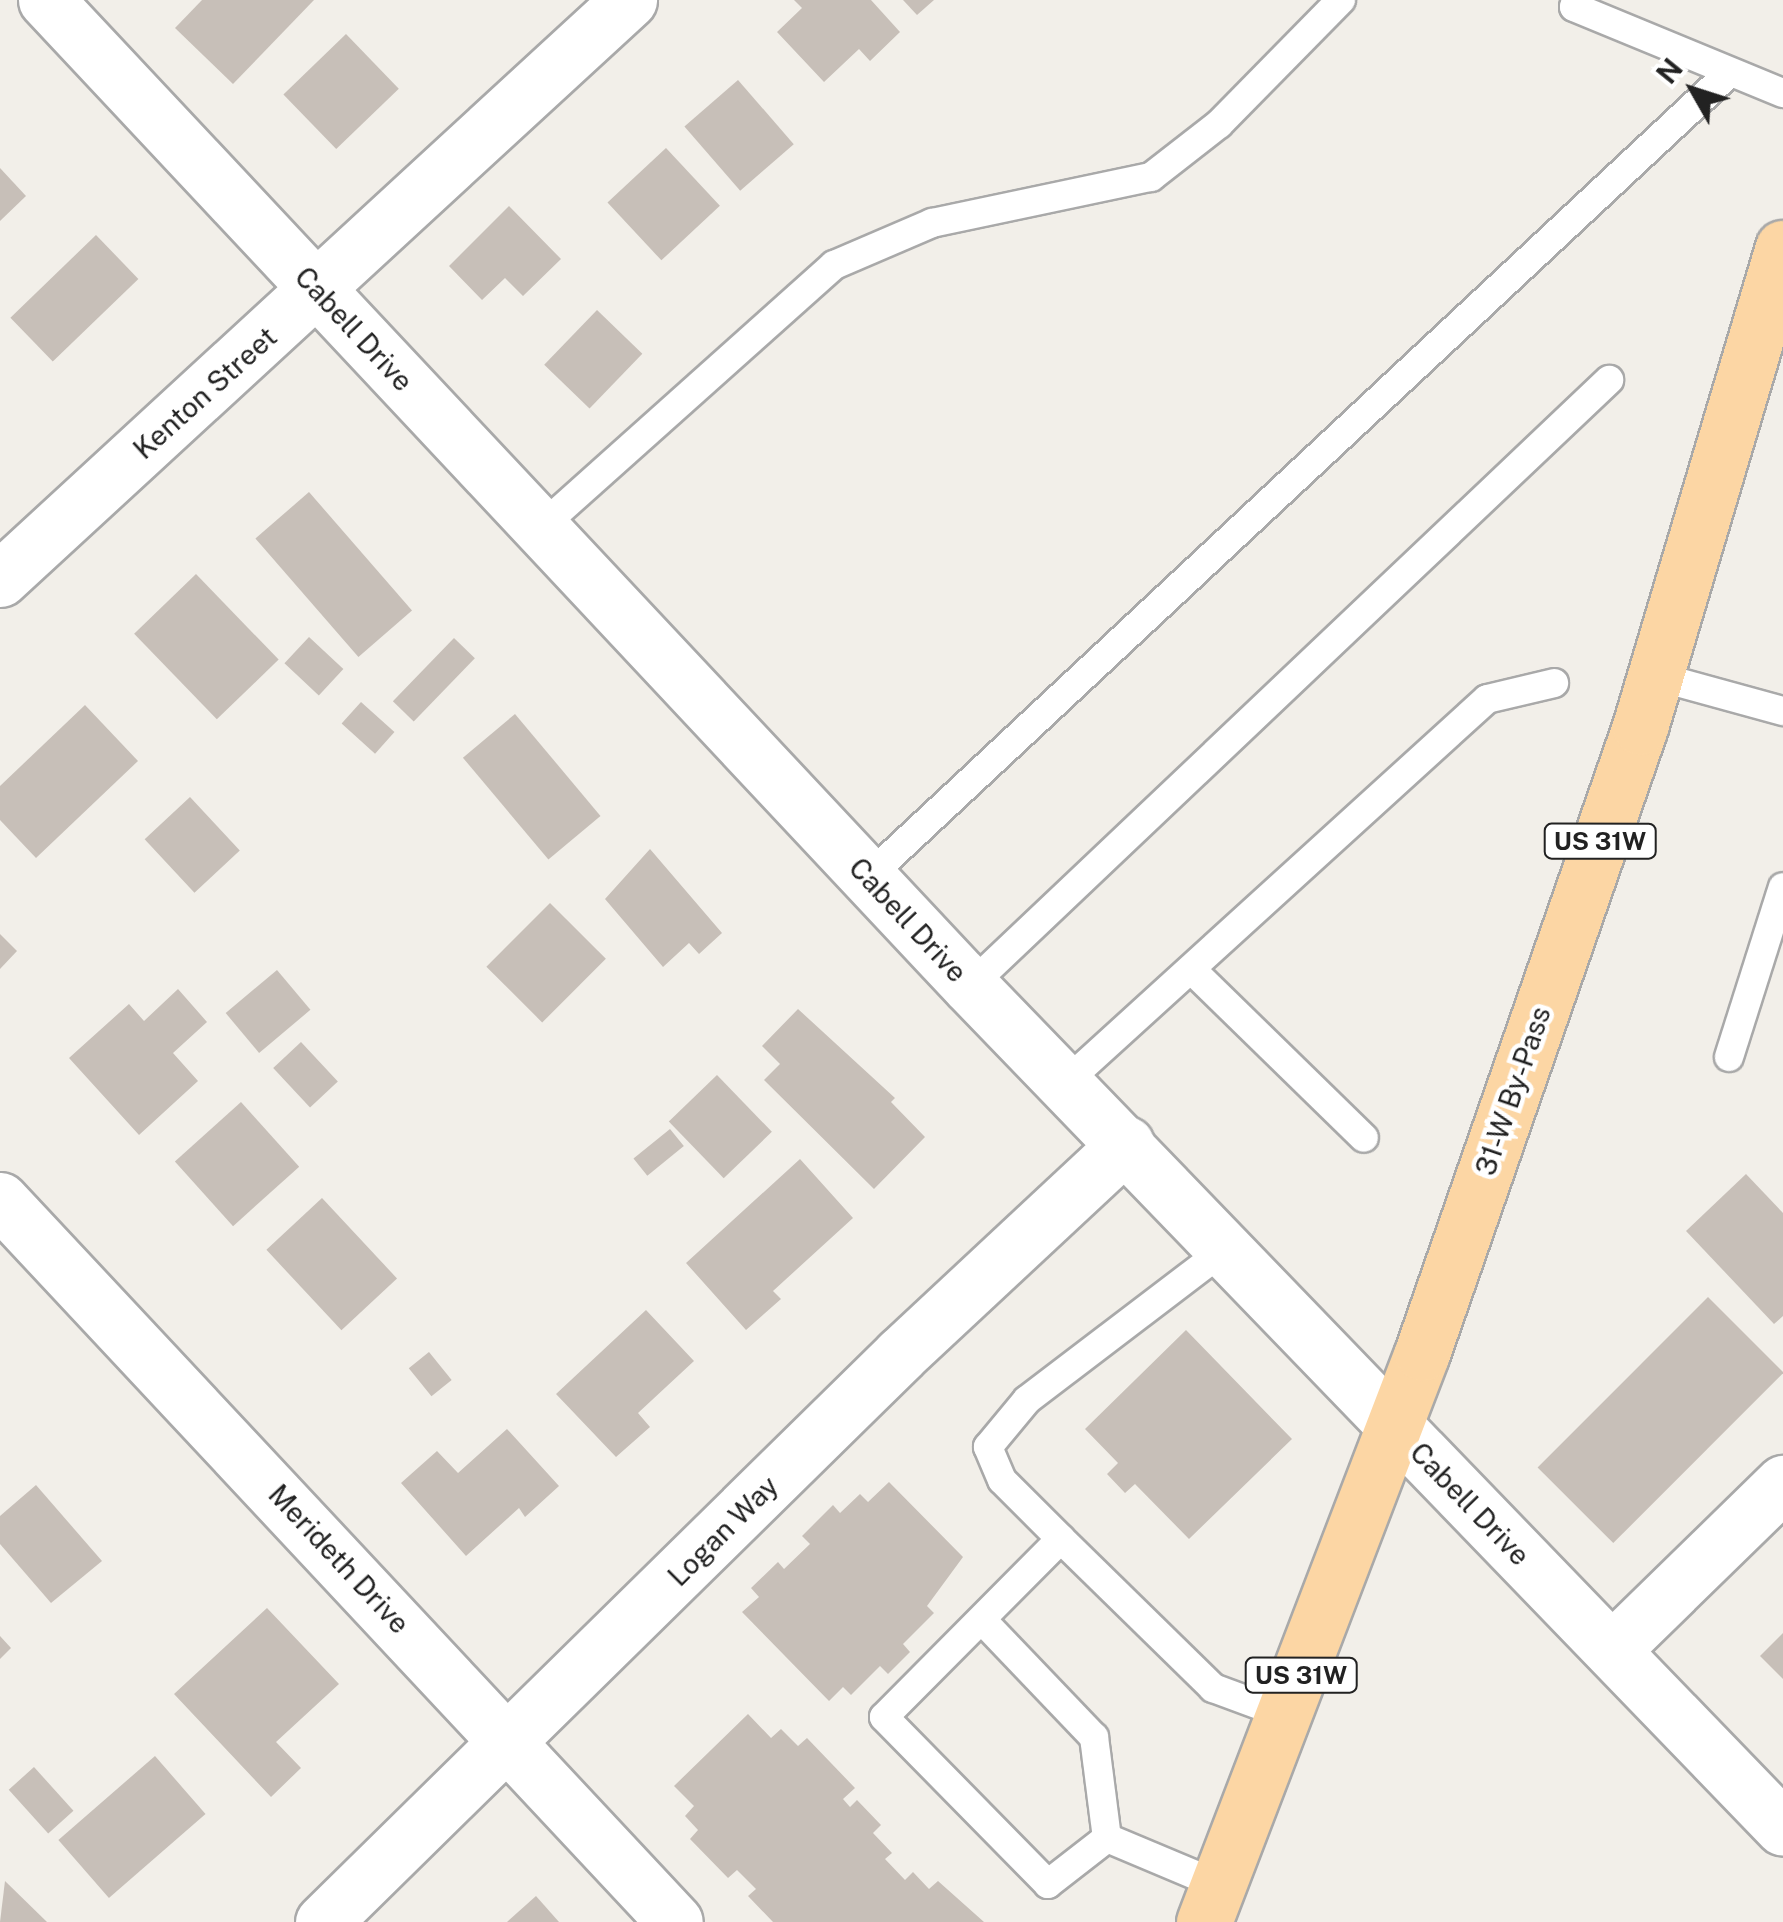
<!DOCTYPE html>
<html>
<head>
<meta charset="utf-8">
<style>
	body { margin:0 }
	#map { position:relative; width:1783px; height:1922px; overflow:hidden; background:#f2efe9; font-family:"Public Sans",sans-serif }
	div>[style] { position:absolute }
	.building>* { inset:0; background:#c7bfb8; transform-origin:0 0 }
	.roads { filter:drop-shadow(2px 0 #a9a9a9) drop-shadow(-2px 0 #a9a9a9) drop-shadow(0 2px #a9a9a9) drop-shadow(0 -2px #a9a9a9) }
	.service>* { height:28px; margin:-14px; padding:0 14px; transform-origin:14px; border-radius:14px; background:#fff }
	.minor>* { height:55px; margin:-27.5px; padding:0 27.5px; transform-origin:27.5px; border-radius:27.5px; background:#fff }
	.primary>* { height:55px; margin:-27.5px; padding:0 27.5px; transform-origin:27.5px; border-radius:27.5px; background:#fcd6a4 }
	span { translate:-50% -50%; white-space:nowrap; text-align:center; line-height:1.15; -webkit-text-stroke:9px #fff; paint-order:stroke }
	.shield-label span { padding:2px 8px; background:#fff; border:2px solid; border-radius:8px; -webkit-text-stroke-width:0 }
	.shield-label { font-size:25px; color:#222; font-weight:700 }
	.street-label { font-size:28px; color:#222 }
	.north { position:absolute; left:1643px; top:40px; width:100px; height:100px; -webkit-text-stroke:8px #fff; paint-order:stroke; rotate:309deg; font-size:28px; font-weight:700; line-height:40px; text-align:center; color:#222 }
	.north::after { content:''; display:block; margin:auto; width:35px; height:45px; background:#222; clip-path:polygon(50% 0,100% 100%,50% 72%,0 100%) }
</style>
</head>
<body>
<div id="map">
	<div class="building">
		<div style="clip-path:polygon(202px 0,314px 0,233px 84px,175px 28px)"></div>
		<div style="clip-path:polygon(794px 0,871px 0,900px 32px,870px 61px,859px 49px,824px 82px,777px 32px,802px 8px)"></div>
		<div style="clip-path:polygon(903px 0,934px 0,917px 15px)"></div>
		<div style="left:346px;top:34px;width:76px;height:87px;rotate:46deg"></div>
		<div style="left:738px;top:80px;width:85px;height:71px;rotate:49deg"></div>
		<div style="left:666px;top:148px;width:79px;height:80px;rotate:47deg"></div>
		<div style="clip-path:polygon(0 168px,26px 196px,0 221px)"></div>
		<div style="clip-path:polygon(509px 206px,561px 259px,523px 296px,505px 278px,482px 300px,449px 266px)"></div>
		<div style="left:96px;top:235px;width:61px;height:119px;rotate:46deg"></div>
		<div style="left:597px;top:310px;width:63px;height:76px;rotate:44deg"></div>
		<div style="left:309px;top:492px;width:157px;height:71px;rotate:49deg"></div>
		<div style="left:196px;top:574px;width:119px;height:86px;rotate:46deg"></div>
		<div style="left:309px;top:637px;width:47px;height:36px;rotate:43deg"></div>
		<div style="left:454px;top:638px;width:29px;height:88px;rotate:44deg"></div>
		<div style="left:361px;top:702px;width:45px;height:29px;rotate:42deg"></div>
		<div style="clip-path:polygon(85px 705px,138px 761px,36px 858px,0 820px,0 786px)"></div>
		<div style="left:515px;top:714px;width:133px;height:68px;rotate:50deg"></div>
		<div style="left:190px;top:797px;width:73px;height:62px;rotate:47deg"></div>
		<div style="clip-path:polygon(650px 849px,722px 933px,699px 954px,689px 943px,663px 967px,605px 899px)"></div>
		<div style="left:550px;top:903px;width:79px;height:90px;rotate:45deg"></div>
		<div style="clip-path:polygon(0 934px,17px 951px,0 969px)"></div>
		<div style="left:277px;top:970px;width:52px;height:67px;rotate:50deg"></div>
		<div style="clip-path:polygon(178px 989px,207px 1022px,173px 1053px,198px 1081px,139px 1135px,69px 1058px,129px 1004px,144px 1021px)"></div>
		<div style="clip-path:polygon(798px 1009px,895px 1098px,891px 1102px,925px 1137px,874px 1189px,764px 1080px,780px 1064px,762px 1046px)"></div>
		<div style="left:301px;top:1042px;width:54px;height:38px;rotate:47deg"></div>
		<div style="left:717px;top:1075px;width:79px;height:67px;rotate:46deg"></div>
		<div style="left:241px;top:1102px;width:87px;height:89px;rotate:48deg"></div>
		<div style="left:670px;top:1129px;width:22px;height:47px;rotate:51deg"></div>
		<div style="clip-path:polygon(800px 1159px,853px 1218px,773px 1291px,781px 1299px,746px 1330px,686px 1263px)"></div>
		<div style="clip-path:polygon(1746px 1174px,1783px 1213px,1783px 1316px,1774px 1324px,1686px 1231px)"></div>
		<div style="left:322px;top:1198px;width:110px;height:76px;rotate:47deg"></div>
		<div style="left:1708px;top:1297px;width:107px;height:241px;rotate:45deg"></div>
		<div style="clip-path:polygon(646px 1310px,694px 1361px,638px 1413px,650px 1427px,616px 1457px,556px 1394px)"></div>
		<div style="clip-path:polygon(1186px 1330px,1292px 1439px,1189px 1539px,1135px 1484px,1125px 1493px,1107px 1474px,1118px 1463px,1085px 1429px)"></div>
		<div style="left:429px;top:1352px;width:36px;height:26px;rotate:51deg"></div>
		<div style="clip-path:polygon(507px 1429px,559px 1486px,525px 1517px,519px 1508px,466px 1556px,401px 1483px,437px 1451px,458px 1473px)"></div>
		<div style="clip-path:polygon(889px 1482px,963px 1557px,927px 1606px,934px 1613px,903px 1644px,910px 1652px,888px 1674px,880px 1666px,851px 1695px,843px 1687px,829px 1701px,742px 1612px,759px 1597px,751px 1588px,778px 1562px,784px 1569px,810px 1544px,802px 1536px,833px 1505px,840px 1513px,860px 1494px,868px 1502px)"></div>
		<div style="clip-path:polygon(36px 1485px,102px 1561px,51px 1603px,0 1544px,0 1516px)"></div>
		<div style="clip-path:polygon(267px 1608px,339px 1684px,276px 1742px,301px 1768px,271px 1797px,174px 1694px)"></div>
		<div style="clip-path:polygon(1783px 1633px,1783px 1679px,1760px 1656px)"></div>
		<div style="clip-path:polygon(0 1636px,11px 1648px,0 1659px)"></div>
		<div style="clip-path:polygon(748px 1714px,771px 1738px,781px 1729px,798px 1746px,807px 1738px,855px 1788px,843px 1799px,850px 1807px,857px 1800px,881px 1825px,873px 1833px,892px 1853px,885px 1859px,905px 1880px,913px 1872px,929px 1889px,938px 1881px,984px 1922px,773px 1922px,748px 1896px,756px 1889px,737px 1870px,728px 1878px,690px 1839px,698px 1830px,685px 1816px,694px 1806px,674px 1786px)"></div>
		<div style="left:155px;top:1756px;width:77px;height:128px;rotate:49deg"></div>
		<div style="left:34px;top:1767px;width:59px;height:34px;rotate:48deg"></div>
		<div style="clip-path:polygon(5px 1881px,47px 1922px,0 1922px)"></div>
		<div style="clip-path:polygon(536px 1896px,559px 1922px,507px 1922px)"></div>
	</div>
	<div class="roads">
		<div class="service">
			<div style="left:1576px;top:0;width:7px;rotate:106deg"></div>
			<div style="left:1574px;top:7px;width:226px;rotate:22.4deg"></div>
			<div style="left:541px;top:527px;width:393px;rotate:-41.8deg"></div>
			<div style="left:834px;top:265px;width:107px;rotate:-23.2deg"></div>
			<div style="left:932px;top:223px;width:224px;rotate:-11.9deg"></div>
			<div style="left:1151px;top:177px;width:86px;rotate:-37.9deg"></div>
			<div style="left:1219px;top:124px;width:174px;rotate:-45.5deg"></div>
			<div style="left:1655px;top:676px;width:133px;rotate:15.3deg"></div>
			<div style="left:868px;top:877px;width:1178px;rotate:-43.04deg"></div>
			<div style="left:1192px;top:970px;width:240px;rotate:44.3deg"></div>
			<div style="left:970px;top:986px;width:881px;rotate:-43.48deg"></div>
			<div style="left:1729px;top:1057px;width:178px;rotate:-72.4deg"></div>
			<div style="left:1066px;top:1082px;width:569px;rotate:-42.29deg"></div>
			<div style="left:1487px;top:699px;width:69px;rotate:-13.4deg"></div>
			<div style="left:1061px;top:1539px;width:83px;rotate:-135deg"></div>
			<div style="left:1002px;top:1480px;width:36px;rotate:-113deg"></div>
			<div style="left:988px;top:1447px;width:61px;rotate:-50.3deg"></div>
			<div style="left:1027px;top:1400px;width:249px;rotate:-37.3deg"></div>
			<div style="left:982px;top:1620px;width:162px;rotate:46.3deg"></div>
			<div style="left:1094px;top:1737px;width:102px;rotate:82.7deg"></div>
			<div style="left:1219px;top:1885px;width:121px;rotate:-157.2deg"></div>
			<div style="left:1107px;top:1838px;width:75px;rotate:142.1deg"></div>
			<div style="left:1048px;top:1884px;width:234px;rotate:-134.5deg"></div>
			<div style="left:884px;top:1717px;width:251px;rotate:-45.2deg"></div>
			<div style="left:1061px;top:1539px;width:213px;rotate:44.4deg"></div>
			<div style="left:1213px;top:1688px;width:78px;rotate:20.3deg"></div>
		</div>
		<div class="minor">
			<div style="left:46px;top:0;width:1351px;rotate:46.86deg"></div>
			<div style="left:970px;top:986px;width:1170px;rotate:46deg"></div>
			<div style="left:0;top:579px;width:855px;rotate:-42.63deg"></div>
			<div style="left:0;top:1200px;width:988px;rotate:46.93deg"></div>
			<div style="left:1613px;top:1649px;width:238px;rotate:-44.3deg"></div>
			<div style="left:323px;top:1922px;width:810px;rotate:-44.5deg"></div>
			<div style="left:901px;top:1354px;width:308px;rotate:-43deg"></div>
		</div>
		<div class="primary">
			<div style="left:1204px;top:1922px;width:609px;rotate:-69.04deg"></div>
			<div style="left:1422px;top:1353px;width:663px;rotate:-70.8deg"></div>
			<div style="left:1640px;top:727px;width:500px;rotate:-73.4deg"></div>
		</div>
	</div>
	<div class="shield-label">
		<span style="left:1600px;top:841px">US 31W</span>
		<span style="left:1301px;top:1675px">US 31W</span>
	</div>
	<div class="street-label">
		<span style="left:354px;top:329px;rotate:47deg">Cabell Drive</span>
		<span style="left:205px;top:393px;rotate:-42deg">Kenton Street</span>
		<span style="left:908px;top:920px;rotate:47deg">Cabell Drive</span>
		<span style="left:1513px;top:1091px;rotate:-71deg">31-W By-Pass</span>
		<span style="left:1470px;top:1504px;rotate:46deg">Cabell Drive</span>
		<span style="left:723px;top:1531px;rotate:-45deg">Logan Way</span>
		<span style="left:339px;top:1559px;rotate:47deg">Merideth Drive</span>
	</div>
	<div class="north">N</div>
</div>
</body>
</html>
